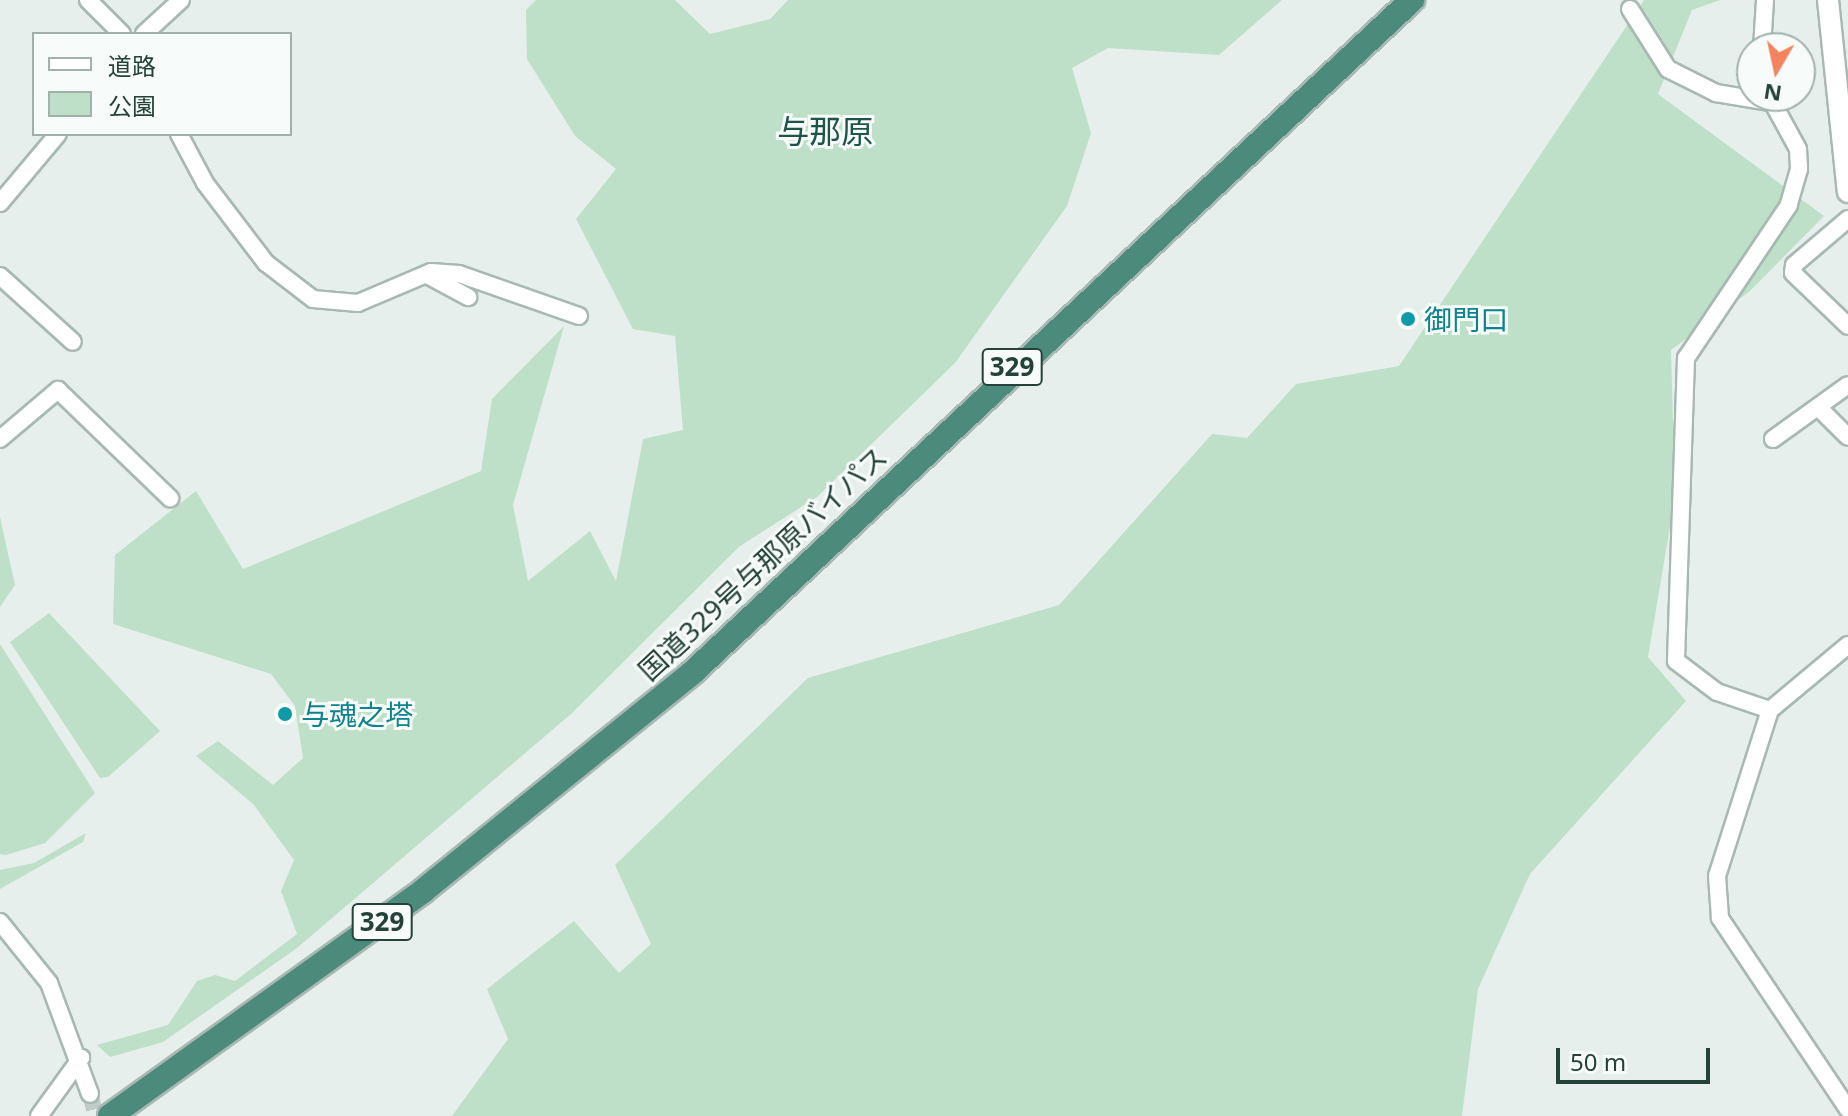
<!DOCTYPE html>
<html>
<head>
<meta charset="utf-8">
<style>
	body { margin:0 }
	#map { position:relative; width:1848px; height:1116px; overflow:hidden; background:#e6efeb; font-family:"Noto Sans","Noto Sans JP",sans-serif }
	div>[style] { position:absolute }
	.green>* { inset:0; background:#bfe0c8 }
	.minor-tunnel>* { height:16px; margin-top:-8px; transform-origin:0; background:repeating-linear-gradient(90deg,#bfccc8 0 16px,transparent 0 24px) }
	.roads { filter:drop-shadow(2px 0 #a8b8b2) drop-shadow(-2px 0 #a8b8b2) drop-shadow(0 2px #a8b8b2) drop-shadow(0 -2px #a8b8b2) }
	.minor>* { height:16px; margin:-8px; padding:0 8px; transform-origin:8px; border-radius:8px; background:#fff }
	.tertiary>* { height:20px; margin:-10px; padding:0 10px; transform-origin:10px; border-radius:10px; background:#fff }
	.trunk>* { height:24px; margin:-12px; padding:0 12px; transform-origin:12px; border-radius:12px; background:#4c8a7c }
	.dots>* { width:22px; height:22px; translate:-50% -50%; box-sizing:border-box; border:4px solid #f7fbf9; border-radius:50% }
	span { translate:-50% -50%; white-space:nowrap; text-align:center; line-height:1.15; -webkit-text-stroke:6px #f7fbf9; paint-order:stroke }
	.shield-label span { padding:2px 6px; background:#f7fbf9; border:2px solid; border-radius:6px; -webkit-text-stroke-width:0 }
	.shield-label { font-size:26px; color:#24423a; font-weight:700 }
	.culture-label { font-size:28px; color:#0d838f }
	.left { translate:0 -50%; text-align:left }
	.street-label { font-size:28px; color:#24423a }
	.quarter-label { font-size:32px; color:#1f5548 }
	.legend { position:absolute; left:32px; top:32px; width:260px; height:104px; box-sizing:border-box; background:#f7fbf9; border:2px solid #a3b1ad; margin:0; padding:10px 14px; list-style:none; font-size:24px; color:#24423a }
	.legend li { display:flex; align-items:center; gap:16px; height:40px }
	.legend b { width:40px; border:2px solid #a3b1ad }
	.north { position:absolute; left:1736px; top:32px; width:80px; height:80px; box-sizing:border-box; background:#f7fbf9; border:2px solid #a3b1ad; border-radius:50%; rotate:189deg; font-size:22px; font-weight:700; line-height:32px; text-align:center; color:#24423a }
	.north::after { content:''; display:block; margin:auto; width:28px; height:36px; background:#f4845f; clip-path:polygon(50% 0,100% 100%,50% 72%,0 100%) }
	.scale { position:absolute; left:1556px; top:1048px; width:154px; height:36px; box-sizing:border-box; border:4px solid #24423a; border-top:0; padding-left:10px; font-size:24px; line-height:28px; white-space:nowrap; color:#24423a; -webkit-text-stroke:6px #f7fbf9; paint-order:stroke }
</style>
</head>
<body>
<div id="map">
	<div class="green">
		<div style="clip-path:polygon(536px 0,675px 0,710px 34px,770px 19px,788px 0,1282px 0,1219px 55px,1108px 48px,1072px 68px,1091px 133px,1067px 206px,955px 363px,817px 497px,740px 546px,571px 714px,297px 948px,163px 1042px,110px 1057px,97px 1045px,168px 1025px,197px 981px,215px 975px,235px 981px,297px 934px,281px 891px,294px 860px,253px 804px,196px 756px,218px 741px,273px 785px,303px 758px,295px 706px,271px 674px,113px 624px,115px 555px,196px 491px,243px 569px,481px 471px,492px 399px,564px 326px,513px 505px,528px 581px,590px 531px,616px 581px,643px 439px,683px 430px,675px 336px,633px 329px,576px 219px,616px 169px,575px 136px,527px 59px,526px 10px)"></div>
		<div style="clip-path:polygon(1644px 0,1720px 0,1692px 10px,1658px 94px,1824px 216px,1750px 291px,1671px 350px,1675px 497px,1648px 657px,1686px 701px,1530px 874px,1478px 989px,1462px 1116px,452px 1116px,508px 1039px,487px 989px,574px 921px,619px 973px,651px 944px,615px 865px,808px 678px,1059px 605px,1212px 434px,1247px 438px,1296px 384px,1399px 366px)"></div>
		<div style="clip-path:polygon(0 517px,15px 585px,0 607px)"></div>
		<div style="clip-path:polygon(49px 613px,160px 731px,108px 777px,100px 778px,10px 642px)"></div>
		<div style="clip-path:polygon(0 644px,95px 793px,45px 843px,6px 855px,0 854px)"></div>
		<div style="clip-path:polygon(86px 833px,83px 842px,0 889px,0 870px,34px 863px)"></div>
	</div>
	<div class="minor-tunnel">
		<div style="left:90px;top:1094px;width:23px;rotate:75deg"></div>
	</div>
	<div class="roads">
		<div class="minor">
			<div style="left:88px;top:0;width:48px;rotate:45deg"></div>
			<div style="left:1630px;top:9px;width:71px;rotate:57.7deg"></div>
			<div style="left:1668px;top:69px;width:54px;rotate:26.6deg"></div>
			<div style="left:1716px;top:93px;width:55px;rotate:9.5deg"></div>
			<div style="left:144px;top:34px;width:50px;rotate:-42.6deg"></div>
			<div style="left:1762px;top:48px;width:48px;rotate:-86.4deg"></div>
			<div style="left:1769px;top:96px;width:60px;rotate:61.3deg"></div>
			<div style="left:1798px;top:149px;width:20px;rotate:87deg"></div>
			<div style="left:1799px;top:169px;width:37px;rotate:106deg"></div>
			<div style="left:1789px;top:205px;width:184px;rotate:123.9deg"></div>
			<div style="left:1686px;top:358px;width:303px;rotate:91.9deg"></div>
			<div style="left:1676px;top:661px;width:51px;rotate:37.1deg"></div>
			<div style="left:1717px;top:692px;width:56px;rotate:18.8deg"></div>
			<div style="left:179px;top:134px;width:55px;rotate:62deg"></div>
			<div style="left:205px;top:183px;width:101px;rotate:52.7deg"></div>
			<div style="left:266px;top:263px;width:59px;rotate:37.5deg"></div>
			<div style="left:313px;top:299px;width:45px;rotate:5.1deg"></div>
			<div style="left:358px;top:303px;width:79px;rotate:-23deg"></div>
			<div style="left:431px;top:272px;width:28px;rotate:4deg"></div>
			<div style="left:459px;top:274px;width:127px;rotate:19.3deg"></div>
			<div style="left:0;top:203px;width:90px;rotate:-50deg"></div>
			<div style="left:1848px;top:219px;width:71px;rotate:139.6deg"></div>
			<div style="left:1794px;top:265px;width:8px;rotate:97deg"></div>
			<div style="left:1793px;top:273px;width:76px;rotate:43.9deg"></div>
			<div style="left:427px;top:275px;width:47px;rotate:28.2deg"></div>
			<div style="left:0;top:276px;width:98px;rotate:42.1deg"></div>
			<div style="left:1818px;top:407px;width:42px;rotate:45deg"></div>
			<div style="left:0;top:439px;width:76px;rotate:-40.2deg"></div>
			<div style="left:58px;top:390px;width:156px;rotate:44deg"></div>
			<div style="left:1773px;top:439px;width:92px;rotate:-35.8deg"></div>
			<div style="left:1848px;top:645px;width:102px;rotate:140.2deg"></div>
			<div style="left:1770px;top:710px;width:174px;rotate:107.7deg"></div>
			<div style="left:1717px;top:876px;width:42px;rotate:85.9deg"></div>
			<div style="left:1720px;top:918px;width:230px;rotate:56.2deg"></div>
			<div style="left:0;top:922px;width:78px;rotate:51.2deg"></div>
			<div style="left:49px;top:983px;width:118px;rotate:69.7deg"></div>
			<div style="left:39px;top:1116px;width:72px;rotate:-54.1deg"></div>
		</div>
		<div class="tertiary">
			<div style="left:1828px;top:0;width:193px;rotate:84.1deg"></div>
		</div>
		<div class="trunk">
			<div style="left:110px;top:1116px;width:387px;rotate:-35.7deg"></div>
			<div style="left:424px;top:890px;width:345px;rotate:-39deg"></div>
			<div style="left:692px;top:673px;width:986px;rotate:-43.07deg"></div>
		</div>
	</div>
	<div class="dots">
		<div style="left:1408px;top:319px;background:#0f9aa8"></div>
		<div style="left:285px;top:714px;background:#0f9aa8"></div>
	</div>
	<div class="shield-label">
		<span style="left:1012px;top:367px">329</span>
		<span style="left:382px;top:922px">329</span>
	</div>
	<div class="culture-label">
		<span class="left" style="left:1424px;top:319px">御門口</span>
		<span class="left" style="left:301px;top:714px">与魂之塔</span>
	</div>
	<div class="street-label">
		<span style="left:762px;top:563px;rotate:-43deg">国道329号与那原バイパス</span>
	</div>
	<div class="quarter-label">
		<span style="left:825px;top:131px">与那原</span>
	</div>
	<ul class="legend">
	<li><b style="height:10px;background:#fff"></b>道路</li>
	<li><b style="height:22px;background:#bfe0c8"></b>公園</li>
	</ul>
	<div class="north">N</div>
	<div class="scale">50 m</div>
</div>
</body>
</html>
